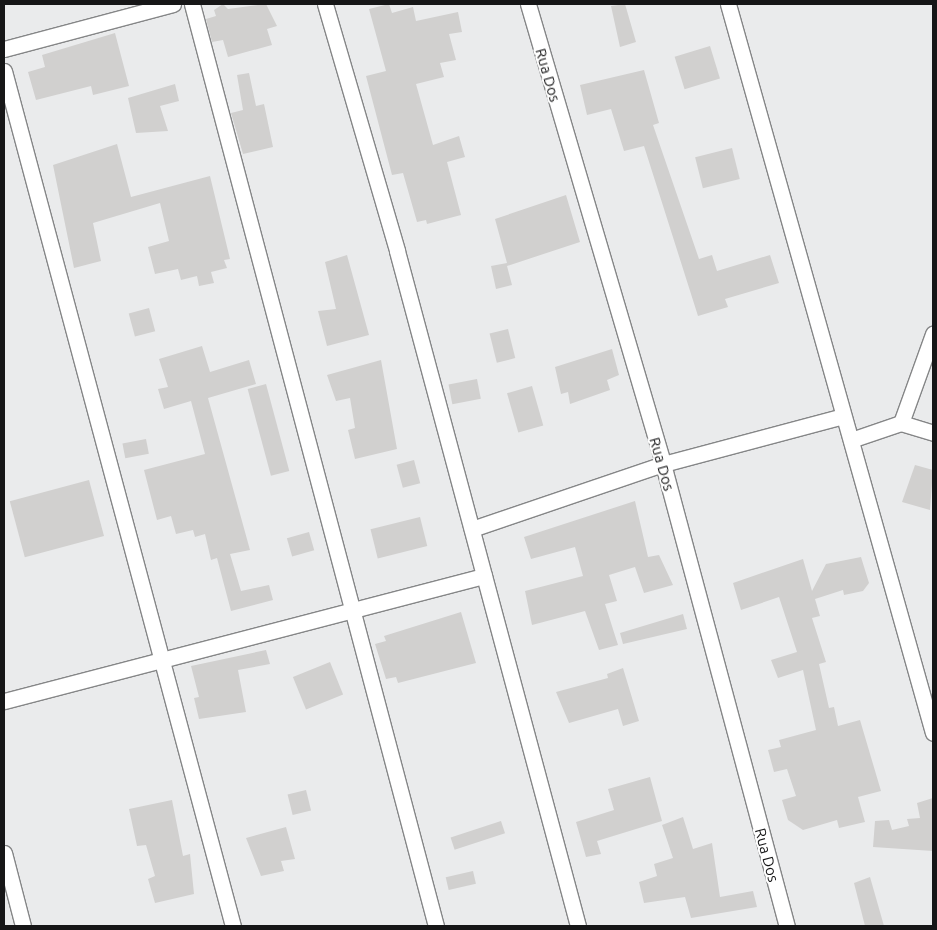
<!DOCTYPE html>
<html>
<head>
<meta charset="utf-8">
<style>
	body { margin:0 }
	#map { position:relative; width:937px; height:930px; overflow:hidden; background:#eaebec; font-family:Ubuntu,sans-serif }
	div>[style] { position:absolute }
	.building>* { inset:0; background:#d1d0cf; transform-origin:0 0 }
	.roads { filter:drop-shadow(1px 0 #858687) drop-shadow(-1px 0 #858687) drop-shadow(0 1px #858687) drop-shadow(0 -1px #858687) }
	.minor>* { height:15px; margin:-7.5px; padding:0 7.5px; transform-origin:7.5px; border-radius:7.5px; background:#fff }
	span { translate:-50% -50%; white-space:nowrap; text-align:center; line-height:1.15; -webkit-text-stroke:4px #fff; paint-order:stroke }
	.street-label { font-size:15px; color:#161617 }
	.frame { position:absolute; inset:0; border:5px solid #161617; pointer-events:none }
</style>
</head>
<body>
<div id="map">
	<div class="building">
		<div style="clip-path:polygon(223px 4px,228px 9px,266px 4px,277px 26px,267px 29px,272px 45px,228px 57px,223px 40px,212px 42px,206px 19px,216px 16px,214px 10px)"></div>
		<div style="clip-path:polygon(389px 4px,392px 13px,413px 7px,416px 21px,458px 12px,462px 32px,449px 34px,456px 60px,440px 63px,444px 77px,416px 84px,433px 145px,459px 136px,465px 157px,447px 162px,461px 215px,427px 224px,426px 220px,417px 222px,403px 173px,392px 175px,366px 76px,386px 71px,369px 9px)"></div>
		<div style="clip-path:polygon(625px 4px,636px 42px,620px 47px,611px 6px)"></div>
		<div style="clip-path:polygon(115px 33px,129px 86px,93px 95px,91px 86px,36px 100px,28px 72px,45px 67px,42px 55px)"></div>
		<div style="left:710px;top:46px;width:34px;height:37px;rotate:73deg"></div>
		<div style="clip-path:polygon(644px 70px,659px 123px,653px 125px,699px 259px,712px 255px,717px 271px,770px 255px,779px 283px,725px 299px,728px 307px,698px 316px,644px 146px,624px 151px,611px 109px,587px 115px,580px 85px)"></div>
		<div style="clip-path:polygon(249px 73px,256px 106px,264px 104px,273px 147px,243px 154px,231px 113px,243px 110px,237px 75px)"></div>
		<div style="clip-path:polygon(175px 84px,179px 101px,160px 106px,168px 131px,136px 133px,128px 98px)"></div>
		<div style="clip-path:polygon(117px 144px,131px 197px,210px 176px,230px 259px,224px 260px,227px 268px,211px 272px,214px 283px,199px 286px,197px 276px,181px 280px,178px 269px,155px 274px,148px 247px,169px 241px,160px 203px,93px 223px,101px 261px,74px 268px,53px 165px)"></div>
		<div style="left:732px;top:148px;width:32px;height:38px;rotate:76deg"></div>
		<div style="clip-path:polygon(566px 195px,580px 242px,507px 266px,512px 285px,496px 289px,491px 266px,507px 263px,495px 219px)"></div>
		<div style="clip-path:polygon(347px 255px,369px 335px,327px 346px,318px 311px,336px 309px,325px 262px)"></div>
		<div style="left:149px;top:308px;width:24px;height:21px;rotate:75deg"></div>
		<div style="left:508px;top:329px;width:30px;height:19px;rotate:76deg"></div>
		<div style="clip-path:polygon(202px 346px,210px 372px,249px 360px,256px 384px,208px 398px,250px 550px,230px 554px,241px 591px,269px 585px,273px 600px,231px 611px,217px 558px,211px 560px,205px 534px,195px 537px,193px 530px,176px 534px,171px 516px,157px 520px,144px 470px,205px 454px,191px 401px,164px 409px,158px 389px,168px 387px,159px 359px)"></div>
		<div style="clip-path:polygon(612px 349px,619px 375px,607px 380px,610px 390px,570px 404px,568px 392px,561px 394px,555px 367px)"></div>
		<div style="clip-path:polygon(381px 360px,397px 449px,355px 459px,348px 430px,355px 428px,350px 398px,336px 401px,327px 375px)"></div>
		<div style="left:477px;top:379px;width:20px;height:29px;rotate:79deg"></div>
		<div style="left:266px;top:384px;width:90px;height:19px;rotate:75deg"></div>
		<div style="left:532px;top:386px;width:41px;height:26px;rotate:74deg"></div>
		<div style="left:146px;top:439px;width:15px;height:24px;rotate:79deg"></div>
		<div style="left:414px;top:460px;width:24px;height:18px;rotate:75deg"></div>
		<div style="clip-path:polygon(915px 465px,933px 470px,930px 510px,902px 502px)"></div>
		<div style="left:89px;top:480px;width:58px;height:82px;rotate:75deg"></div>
		<div style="clip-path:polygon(635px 501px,648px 557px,659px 555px,673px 585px,644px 593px,635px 567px,609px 575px,617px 601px,605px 604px,618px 645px,599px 650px,585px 611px,532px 625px,525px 591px,583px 576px,575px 547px,531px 559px,524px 537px)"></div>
		<div style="left:420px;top:517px;width:30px;height:51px;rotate:76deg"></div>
		<div style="left:309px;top:532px;width:19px;height:23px;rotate:74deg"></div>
		<div style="clip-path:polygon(861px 557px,869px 583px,863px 591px,844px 595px,843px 590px,815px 599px,820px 616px,812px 618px,826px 662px,819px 664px,829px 708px,834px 707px,838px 726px,860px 720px,881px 791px,858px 797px,865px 822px,839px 828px,837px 820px,803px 830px,788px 820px,782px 800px,796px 796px,787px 769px,774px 772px,768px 750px,781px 747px,779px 740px,816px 730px,803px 670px,778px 678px,771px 660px,797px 652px,779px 597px,741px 610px,733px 583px,803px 559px,812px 591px,826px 564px)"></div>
		<div style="clip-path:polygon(461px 612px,476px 663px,398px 683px,396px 677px,386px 679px,375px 644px,386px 641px,384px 636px)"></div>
		<div style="clip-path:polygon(683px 614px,687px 629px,623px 644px,620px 633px)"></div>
		<div style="clip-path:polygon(266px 650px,270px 664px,238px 670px,246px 712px,199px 719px,194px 698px,199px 697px,191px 666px)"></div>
		<div style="left:330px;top:662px;width:35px;height:40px;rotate:68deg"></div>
		<div style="clip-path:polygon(623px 668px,639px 721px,623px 726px,618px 709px,569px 723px,556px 692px,608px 678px,607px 674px)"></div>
		<div style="clip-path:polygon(650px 777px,662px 821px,597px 841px,601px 854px,586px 857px,576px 822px,614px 810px,608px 789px)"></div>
		<div style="left:306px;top:790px;width:21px;height:19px;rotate:76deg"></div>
		<div style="clip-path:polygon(933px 798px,933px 851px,873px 847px,875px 821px,889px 820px,892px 830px,909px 826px,907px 819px,920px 818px,917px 803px)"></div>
		<div style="clip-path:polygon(172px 800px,183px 856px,190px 854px,194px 894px,155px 903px,148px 879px,155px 876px,146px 845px,137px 846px,129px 809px)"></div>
		<div style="clip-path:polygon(683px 817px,693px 849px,712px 843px,720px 897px,753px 891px,757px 907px,691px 918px,685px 897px,644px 903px,639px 882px,657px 876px,654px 864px,673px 858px,662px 825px)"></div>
		<div style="left:501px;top:821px;width:13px;height:53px;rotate:72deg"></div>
		<div style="clip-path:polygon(286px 827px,295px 859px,281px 861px,284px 871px,261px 876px,246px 838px)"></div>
		<div style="left:473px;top:871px;width:13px;height:28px;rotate:77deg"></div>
		<div style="clip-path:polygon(870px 877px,884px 926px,865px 926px,854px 883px)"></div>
	</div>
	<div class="roads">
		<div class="minor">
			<div style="left:192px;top:4px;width:954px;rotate:75.18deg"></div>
			<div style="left:325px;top:4px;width:257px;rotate:73.7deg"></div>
			<div style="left:397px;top:251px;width:699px;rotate:74.99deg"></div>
			<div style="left:528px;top:4px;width:479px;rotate:73.6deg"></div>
			<div style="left:663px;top:464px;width:478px;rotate:75deg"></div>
			<div style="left:728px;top:4px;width:757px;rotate:74.29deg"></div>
			<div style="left:4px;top:49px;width:175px;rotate:-14.9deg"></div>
			<div style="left:4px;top:71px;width:885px;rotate:75.01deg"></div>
			<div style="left:901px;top:423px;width:34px;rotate:17deg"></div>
			<div style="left:851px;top:440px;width:53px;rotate:-18.8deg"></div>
			<div style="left:901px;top:423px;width:95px;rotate:-70.2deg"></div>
			<div style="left:472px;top:529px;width:202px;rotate:-18.8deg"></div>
			<div style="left:663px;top:464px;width:186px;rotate:-14.9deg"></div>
			<div style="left:4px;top:701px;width:496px;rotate:-14.6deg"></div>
			<div style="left:4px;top:853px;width:75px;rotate:75.4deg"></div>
		</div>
	</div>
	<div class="street-label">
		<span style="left:548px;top:75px;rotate:74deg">Rua Dos</span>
		<span style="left:662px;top:464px;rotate:74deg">Rua Dos</span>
		<span style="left:767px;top:855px;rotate:75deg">Rua Dos</span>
	</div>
	<div class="frame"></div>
</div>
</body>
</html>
